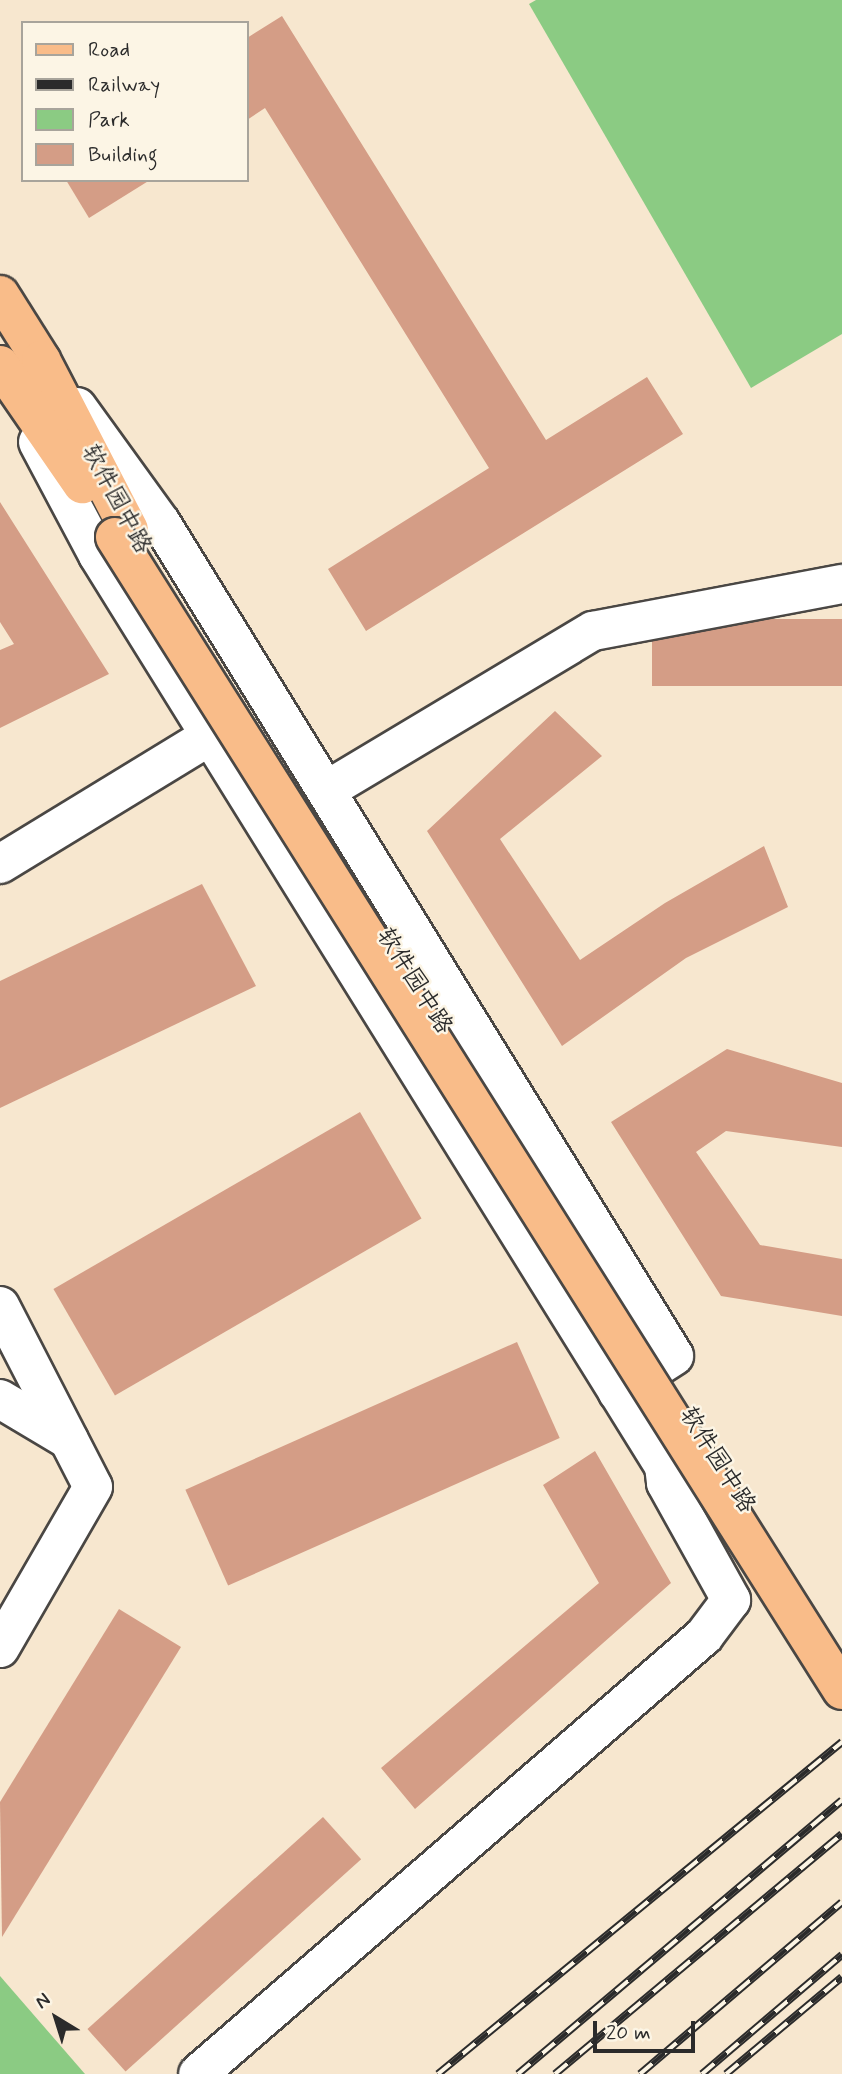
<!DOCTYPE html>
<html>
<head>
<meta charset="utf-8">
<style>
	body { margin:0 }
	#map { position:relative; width:842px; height:2074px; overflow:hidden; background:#f7e7cf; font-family:Mynerve,"LXGW WenKai TC",sans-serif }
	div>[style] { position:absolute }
	.green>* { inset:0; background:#8bcb83 }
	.building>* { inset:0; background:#d49d86; transform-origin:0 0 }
	.roads { filter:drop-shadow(2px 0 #4a4744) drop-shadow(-2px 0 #4a4744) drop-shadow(0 2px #4a4744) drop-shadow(0 -2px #4a4744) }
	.minor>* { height:38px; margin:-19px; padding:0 19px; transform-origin:19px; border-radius:19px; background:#fff }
	.major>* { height:38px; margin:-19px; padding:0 19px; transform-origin:19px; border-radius:19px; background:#f9bc89 }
	.rail>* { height:8px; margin-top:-4px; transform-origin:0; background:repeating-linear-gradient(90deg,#fcf5e5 0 16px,#2b2b2b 0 32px); box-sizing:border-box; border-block:2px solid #2b2b2b }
	.bridges { filter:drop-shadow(2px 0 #4a4744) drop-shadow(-2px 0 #4a4744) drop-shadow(0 2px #4a4744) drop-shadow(0 -2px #4a4744) }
	.major-bridge>* { height:38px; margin:-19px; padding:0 19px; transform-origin:19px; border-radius:19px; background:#f9bc89 }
	span { translate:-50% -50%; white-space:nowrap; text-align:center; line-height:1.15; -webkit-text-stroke:5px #fcf5e5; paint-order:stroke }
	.street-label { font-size:24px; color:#2b2b2b }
	.legend { position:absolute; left:21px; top:21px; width:228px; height:161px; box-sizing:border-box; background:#fcf5e5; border:2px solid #a8a49b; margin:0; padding:9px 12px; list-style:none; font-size:21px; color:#2b2b2b }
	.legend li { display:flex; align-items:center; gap:14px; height:35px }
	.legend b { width:35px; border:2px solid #a8a49b }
	.north { position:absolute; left:21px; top:1983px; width:70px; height:70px; -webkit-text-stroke:5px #fcf5e5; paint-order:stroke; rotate:322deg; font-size:19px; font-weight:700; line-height:28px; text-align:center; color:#2b2b2b }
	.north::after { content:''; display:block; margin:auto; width:24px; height:32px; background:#2b2b2b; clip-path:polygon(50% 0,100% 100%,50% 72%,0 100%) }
	.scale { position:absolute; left:593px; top:2021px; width:102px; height:32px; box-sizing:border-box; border:4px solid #2b2b2b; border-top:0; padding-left:9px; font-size:21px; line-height:24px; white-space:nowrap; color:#2b2b2b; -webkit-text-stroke:5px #fcf5e5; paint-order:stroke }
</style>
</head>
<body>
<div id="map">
	<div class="green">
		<div style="clip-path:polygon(536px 0,842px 0,842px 334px,751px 388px,529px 4px)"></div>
		<div style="clip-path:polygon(0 1976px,85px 2074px,0 2074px)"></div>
	</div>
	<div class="building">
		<div style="clip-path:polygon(282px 16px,546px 440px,647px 377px,683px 434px,366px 631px,328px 569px,489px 468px,265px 108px,247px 120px,247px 38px)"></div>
		<div style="clip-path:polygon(66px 180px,150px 180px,89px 218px)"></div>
		<div style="clip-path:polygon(0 502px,109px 674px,0 728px,0 650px,14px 644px,0 622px)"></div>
		<div style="left:842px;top:619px;width:67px;height:190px;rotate:90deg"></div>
		<div style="clip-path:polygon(555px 711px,602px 756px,500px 839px,580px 960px,665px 903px,764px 846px,788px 907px,686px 958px,562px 1046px,427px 831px)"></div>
		<div style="clip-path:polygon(202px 884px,256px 986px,0 1108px,0 981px)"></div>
		<div style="clip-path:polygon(727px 1049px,842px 1083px,842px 1147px,726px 1131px,696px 1152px,760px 1245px,842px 1259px,842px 1316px,721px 1296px,611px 1122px)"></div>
		<div style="left:360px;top:1112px;width:123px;height:354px;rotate:60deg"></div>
		<div style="left:517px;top:1342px;width:105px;height:363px;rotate:66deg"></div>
		<div style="clip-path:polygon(595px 1451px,671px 1583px,415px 1809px,381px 1768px,599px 1583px,543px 1485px)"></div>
		<div style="clip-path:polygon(119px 1609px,181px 1647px,2px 1937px,0 1802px)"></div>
		<div style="left:323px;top:1817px;width:57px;height:317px;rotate:48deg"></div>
	</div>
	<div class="roads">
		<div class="minor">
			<div style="left:77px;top:407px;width:143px;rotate:54.1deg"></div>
			<div style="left:161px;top:523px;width:978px;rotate:58.37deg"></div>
			<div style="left:674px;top:1356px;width:67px;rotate:147.3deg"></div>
			<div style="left:38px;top:442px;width:128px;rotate:62deg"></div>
			<div style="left:98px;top:555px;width:1073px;rotate:58.15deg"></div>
			<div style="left:664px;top:1466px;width:17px;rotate:83deg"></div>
			<div style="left:666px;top:1483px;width:134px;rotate:60.9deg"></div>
			<div style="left:731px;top:1600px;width:45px;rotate:126.9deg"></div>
			<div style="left:704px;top:1636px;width:669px;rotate:139.12deg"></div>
			<div style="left:327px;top:790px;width:310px;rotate:-30.9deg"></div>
			<div style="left:593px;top:631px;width:253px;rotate:-10.7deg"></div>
			<div style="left:0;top:864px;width:246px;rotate:-31.4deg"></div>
			<div style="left:0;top:1306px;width:203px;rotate:62.8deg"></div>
			<div style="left:93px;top:1487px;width:186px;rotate:120deg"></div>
			<div style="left:0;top:1399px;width:80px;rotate:30.7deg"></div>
		</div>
		<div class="major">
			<div style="left:0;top:295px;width:77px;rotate:57.8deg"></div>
			<div style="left:41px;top:360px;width:191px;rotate:62.6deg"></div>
			<div style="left:0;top:365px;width:145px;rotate:55.4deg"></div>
		</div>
	</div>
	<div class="rail">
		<div style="left:438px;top:2074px;width:523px;rotate:-39.41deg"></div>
		<div style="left:518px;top:2074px;width:424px;rotate:-40.2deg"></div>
		<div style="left:555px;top:2074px;width:374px;rotate:-39.9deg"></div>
		<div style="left:640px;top:2074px;width:265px;rotate:-40.4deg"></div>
		<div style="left:702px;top:2074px;width:184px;rotate:-40.4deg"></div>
		<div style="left:726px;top:2074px;width:151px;rotate:-39.9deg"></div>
	</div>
	<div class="bridges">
		<div class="major-bridge">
			<div style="left:115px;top:537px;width:1363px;rotate:57.77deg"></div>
		</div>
	</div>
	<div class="street-label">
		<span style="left:116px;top:499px;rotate:62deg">软件园中路</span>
		<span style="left:414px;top:981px;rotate:58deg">软件园中路</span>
		<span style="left:717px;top:1460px;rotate:58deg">软件园中路</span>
	</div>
	<ul class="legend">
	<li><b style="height:9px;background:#f9bc89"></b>Road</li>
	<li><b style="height:9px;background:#2b2b2b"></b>Railway</li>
	<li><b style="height:19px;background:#8bcb83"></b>Park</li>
	<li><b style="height:19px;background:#d49d86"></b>Building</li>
	</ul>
	<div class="north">N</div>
	<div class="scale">20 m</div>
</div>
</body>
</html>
